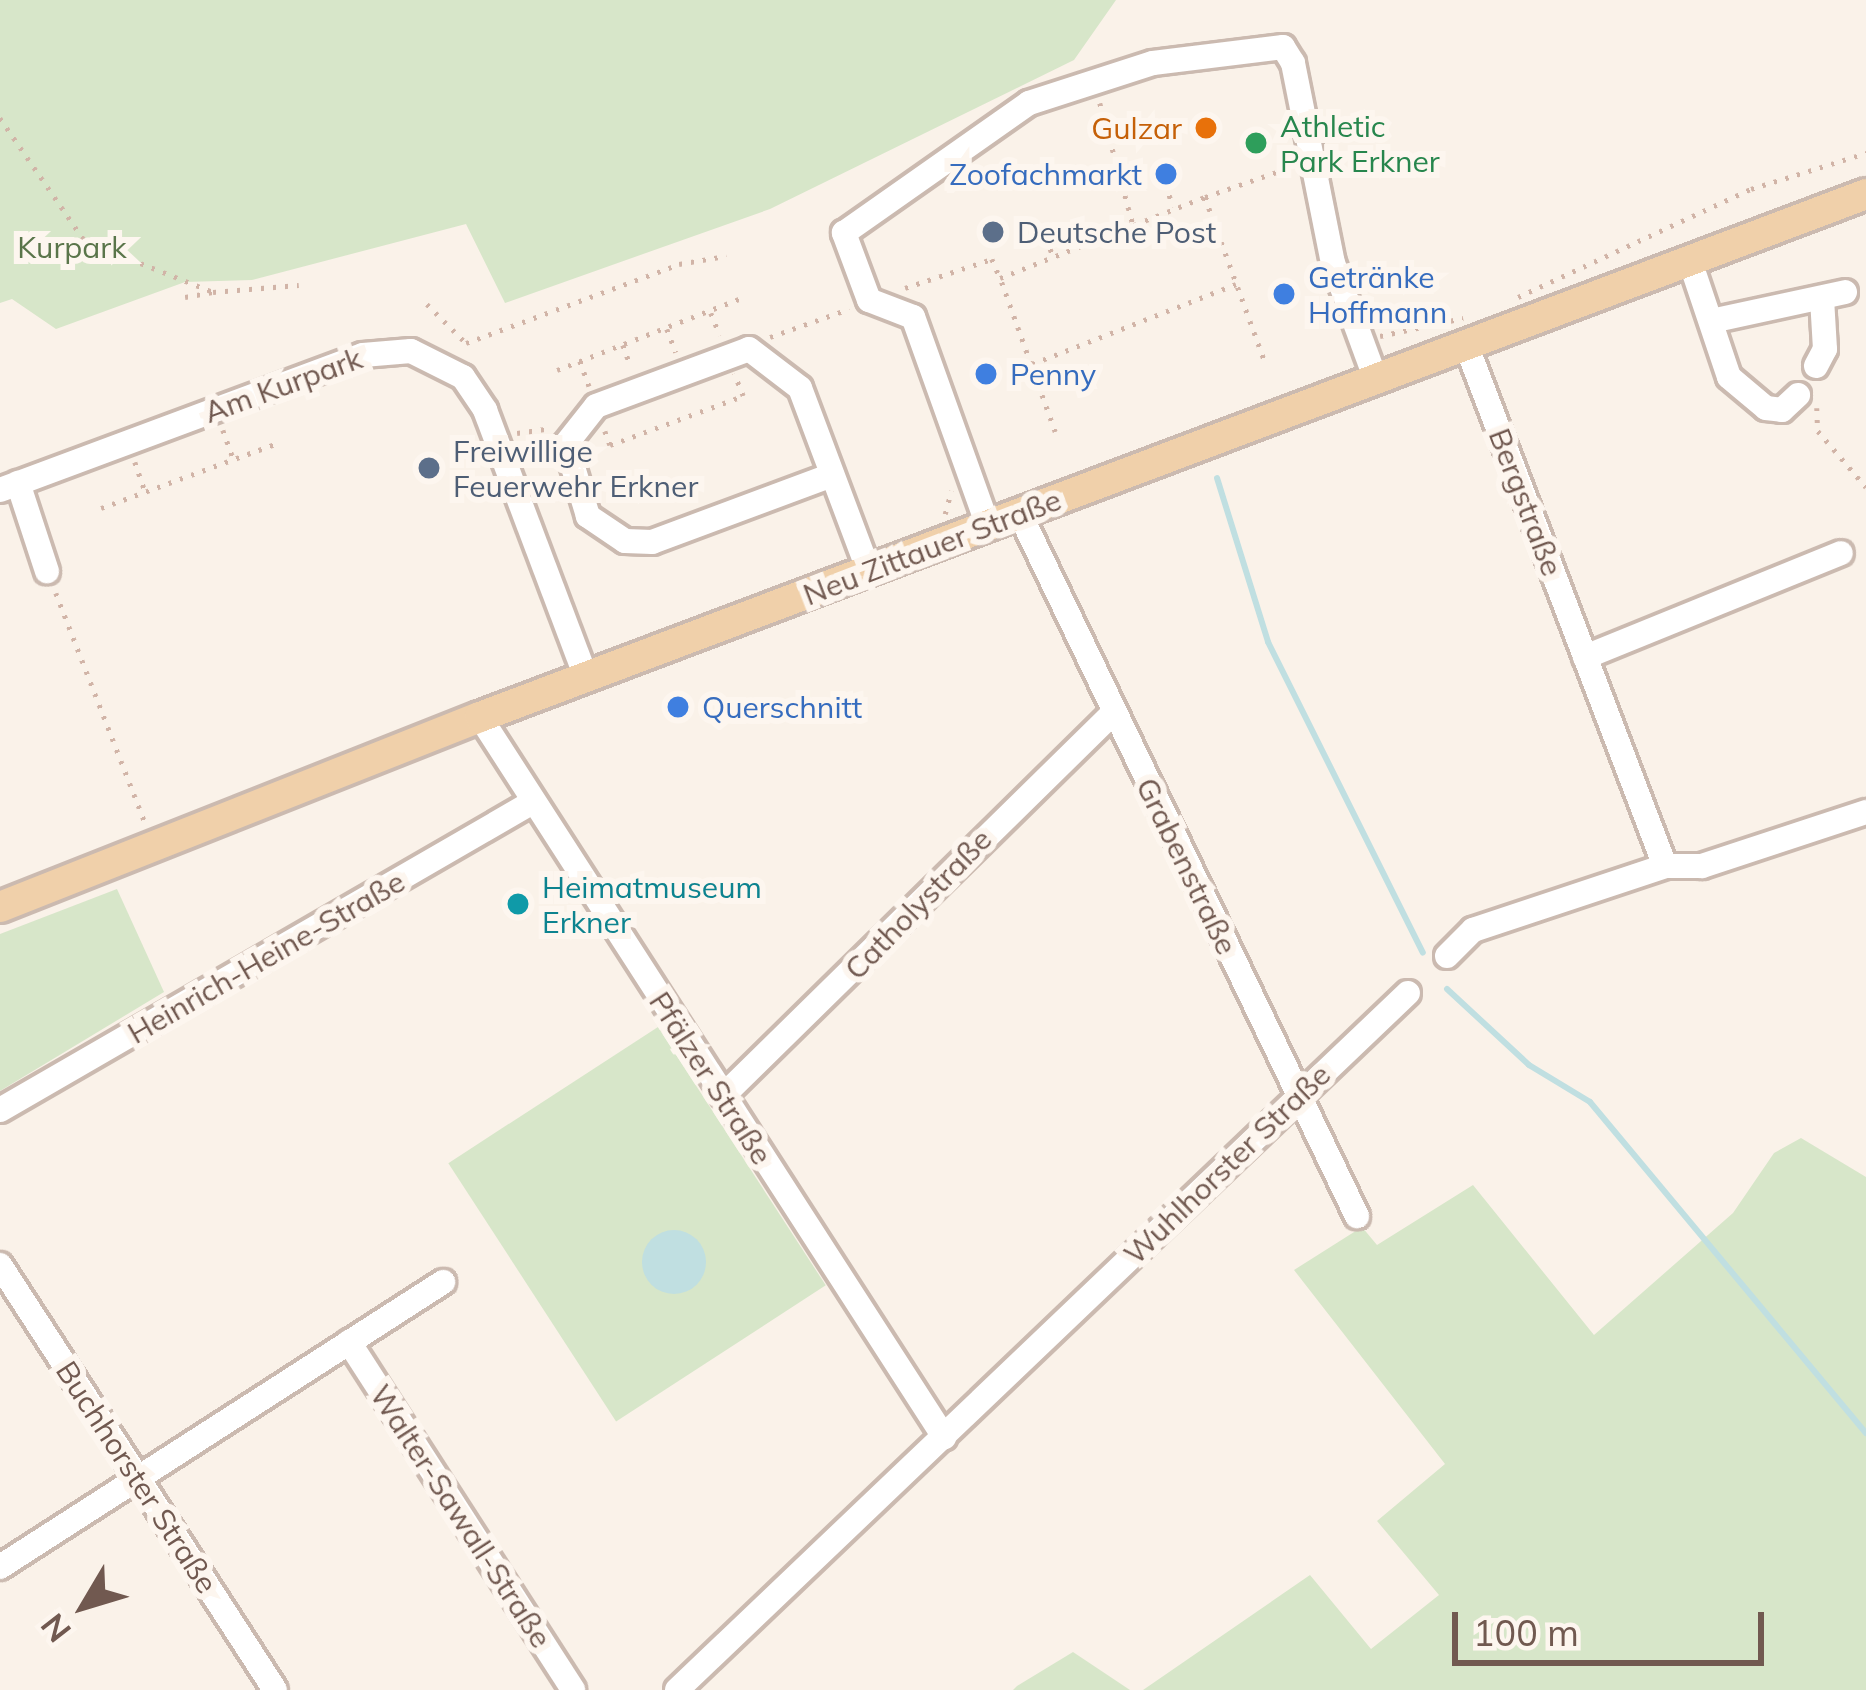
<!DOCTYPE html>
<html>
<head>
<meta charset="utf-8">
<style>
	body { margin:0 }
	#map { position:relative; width:1866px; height:1690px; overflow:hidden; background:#faf2e9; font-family:Mulish,sans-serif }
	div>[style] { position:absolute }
	.green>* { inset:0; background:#d7e6c9; transform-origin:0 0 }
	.water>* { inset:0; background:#c0dfe1 }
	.round { border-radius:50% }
	.stream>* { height:6px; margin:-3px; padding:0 3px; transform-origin:3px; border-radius:3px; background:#c0dfe1 }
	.path>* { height:4.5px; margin-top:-2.25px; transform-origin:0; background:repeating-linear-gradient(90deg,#d1b4a7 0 3px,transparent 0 12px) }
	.roads { filter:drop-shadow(3px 0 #cbbab0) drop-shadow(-3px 0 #cbbab0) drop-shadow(0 3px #cbbab0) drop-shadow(0 -3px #cbbab0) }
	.minor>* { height:24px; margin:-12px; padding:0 12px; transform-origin:12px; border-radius:12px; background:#fff }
	.major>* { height:30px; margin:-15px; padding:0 15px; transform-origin:15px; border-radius:15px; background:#f0d0aa }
	.dots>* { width:33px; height:33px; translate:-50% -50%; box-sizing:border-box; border:6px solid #fdf6ef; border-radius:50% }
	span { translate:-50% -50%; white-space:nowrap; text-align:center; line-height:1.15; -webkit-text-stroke:12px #fdf6ef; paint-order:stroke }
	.leisure-label { font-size:30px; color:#27864d }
	.left { translate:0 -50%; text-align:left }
	.food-label { font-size:30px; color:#c56008 }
	.right { translate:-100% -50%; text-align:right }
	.shop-label { font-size:30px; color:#366cbe }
	.service-label { font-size:30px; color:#4e5e75 }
	.park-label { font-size:30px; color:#5a754a }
	.street-label { font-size:30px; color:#715950 }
	.culture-label { font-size:30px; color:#0d838f }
	.north { position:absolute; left:24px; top:1546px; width:120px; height:120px; -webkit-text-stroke:9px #fdf6ef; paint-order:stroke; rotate:232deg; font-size:33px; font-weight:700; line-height:48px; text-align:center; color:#715950 }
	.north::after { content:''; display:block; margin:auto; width:42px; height:54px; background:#715950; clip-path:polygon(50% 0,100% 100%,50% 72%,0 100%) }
	.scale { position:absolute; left:1452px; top:1612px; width:312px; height:54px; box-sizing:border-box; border:6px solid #715950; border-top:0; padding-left:15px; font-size:36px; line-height:42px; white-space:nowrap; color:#715950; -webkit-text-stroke:9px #fdf6ef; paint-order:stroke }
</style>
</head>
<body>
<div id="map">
	<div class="green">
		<div style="clip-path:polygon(0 0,1116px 0,1074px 60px,770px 209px,505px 303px,466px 224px,252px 280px,185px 282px,56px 329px,12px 299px,0 303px)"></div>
		<div style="clip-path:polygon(117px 889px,164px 992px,0 1091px,0 934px)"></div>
		<div style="left:658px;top:1027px;width:308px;height:250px;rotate:57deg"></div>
		<div style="clip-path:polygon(1801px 1138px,1866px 1177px,1866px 1690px,1143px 1690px,1310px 1575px,1371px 1649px,1439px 1595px,1377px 1521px,1445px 1464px,1294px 1270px,1362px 1227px,1377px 1245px,1473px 1185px,1594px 1335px,1733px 1213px,1774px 1153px)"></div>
		<div style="clip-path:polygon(1073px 1652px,1130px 1690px,1013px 1690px,1017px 1686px)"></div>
	</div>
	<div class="water">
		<div class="round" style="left:642px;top:1230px;width:64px;height:64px"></div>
	</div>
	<div class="stream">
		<div style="left:1217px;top:478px;width:172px;rotate:72.7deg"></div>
		<div style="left:1268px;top:642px;width:347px;rotate:63.5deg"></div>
		<div style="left:1447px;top:989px;width:112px;rotate:42.8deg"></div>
		<div style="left:1529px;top:1065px;width:71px;rotate:31.2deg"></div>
		<div style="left:1590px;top:1102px;width:431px;rotate:50.2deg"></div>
	</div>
	<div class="path">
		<div style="left:1100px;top:103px;width:141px;rotate:74.8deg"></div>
		<div style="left:0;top:118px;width:150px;rotate:55.4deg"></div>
		<div style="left:85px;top:241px;width:138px;rotate:21.7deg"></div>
		<div style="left:213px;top:292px;width:86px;rotate:-4.7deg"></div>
		<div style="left:1166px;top:184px;width:24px;rotate:73deg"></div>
		<div style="left:1205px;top:197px;width:94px;rotate:-19.2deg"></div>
		<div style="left:1041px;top:227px;width:30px;rotate:67deg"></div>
		<div style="left:905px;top:288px;width:92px;rotate:-18.4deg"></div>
		<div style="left:992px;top:259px;width:21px;rotate:67deg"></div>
		<div style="left:185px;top:297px;width:28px;rotate:-10deg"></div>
		<div style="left:1518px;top:297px;width:257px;rotate:-24.9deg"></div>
		<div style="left:1751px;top:189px;width:121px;rotate:-17.4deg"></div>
		<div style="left:427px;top:304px;width:55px;rotate:45deg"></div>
		<div style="left:466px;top:343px;width:227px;rotate:-20.3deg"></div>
		<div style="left:679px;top:264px;width:48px;rotate:-9.7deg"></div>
		<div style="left:711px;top:313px;width:24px;rotate:68deg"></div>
		<div style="left:667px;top:329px;width:25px;rotate:69deg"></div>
		<div style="left:1380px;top:336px;width:85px;rotate:-12.2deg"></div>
		<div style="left:770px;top:337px;width:84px;rotate:-19.5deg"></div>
		<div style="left:623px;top:345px;width:23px;rotate:70deg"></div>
		<div style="left:580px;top:361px;width:27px;rotate:70deg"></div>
		<div style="left:1032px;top:364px;width:219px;rotate:-21.4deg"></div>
		<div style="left:557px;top:370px;width:199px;rotate:-21.3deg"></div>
		<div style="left:1817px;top:408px;width:23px;rotate:88deg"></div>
		<div style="left:1818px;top:431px;width:74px;rotate:49.4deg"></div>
		<div style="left:223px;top:430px;width:30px;rotate:70deg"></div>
		<div style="left:605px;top:431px;width:15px;rotate:70deg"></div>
		<div style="left:610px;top:445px;width:142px;rotate:-20.2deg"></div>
		<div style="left:743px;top:396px;width:24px;rotate:-112deg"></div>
		<div style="left:1055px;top:432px;width:164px;rotate:-109.7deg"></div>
		<div style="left:1000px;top:278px;width:220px;rotate:-21.6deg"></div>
		<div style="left:1205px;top:197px;width:179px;rotate:70deg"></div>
		<div style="left:517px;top:433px;width:30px;rotate:-8deg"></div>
		<div style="left:135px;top:462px;width:31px;rotate:71deg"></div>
		<div style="left:101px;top:508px;width:191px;rotate:-20.2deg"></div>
		<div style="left:945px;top:514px;width:24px;rotate:-75deg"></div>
		<div style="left:56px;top:593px;width:247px;rotate:68.8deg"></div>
	</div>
	<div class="roads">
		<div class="minor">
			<div style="left:1690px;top:261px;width:122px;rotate:71.4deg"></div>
			<div style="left:1729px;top:377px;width:48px;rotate:40deg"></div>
			<div style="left:1766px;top:408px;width:16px;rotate:7deg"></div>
			<div style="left:1782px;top:410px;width:22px;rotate:-43deg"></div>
			<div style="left:1716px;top:320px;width:132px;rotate:-12.2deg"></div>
			<div style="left:1467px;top:347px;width:555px;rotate:69.12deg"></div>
			<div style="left:1816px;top:366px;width:19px;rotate:-62deg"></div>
			<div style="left:1825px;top:349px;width:51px;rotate:-93.4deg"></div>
			<div style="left:832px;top:475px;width:192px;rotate:159.6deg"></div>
			<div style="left:652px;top:542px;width:27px;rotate:-178deg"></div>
			<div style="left:625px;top:541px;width:45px;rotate:-146deg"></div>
			<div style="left:588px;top:516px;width:75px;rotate:-107deg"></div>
			<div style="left:566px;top:444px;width:48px;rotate:-51.7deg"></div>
			<div style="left:596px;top:406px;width:163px;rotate:-20.4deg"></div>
			<div style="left:749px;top:349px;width:64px;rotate:37.4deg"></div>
			<div style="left:800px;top:388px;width:197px;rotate:69.4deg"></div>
			<div style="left:18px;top:483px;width:93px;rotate:71.8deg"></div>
			<div style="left:0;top:490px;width:387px;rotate:-20.4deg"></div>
			<div style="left:363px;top:355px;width:48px;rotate:-4.8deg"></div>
			<div style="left:411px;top:351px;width:58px;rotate:26.6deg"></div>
			<div style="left:463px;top:377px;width:40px;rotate:56deg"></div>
			<div style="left:485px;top:410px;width:285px;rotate:69.3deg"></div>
			<div style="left:1020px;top:514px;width:779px;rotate:64.36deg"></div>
			<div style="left:988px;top:526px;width:222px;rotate:-109.7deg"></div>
			<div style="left:913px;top:317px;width:47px;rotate:-158.9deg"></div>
			<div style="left:869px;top:300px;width:72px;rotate:-110.5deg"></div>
			<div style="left:844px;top:233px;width:226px;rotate:-35.1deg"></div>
			<div style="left:1029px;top:103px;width:130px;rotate:-17.9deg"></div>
			<div style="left:1153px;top:63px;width:131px;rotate:-7deg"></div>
			<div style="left:1283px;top:47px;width:19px;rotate:58deg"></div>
			<div style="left:1293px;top:63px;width:204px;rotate:78.7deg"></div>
			<div style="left:1333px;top:263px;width:125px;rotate:69.8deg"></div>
			<div style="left:1585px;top:657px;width:276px;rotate:-22.1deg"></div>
			<div style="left:480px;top:717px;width:857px;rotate:57.2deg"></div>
			<div style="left:1447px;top:956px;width:37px;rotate:-45deg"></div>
			<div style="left:1473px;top:930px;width:202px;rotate:-18.4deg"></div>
			<div style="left:1665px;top:866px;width:37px"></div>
			<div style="left:1702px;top:866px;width:173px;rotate:-18.2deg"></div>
			<div style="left:723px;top:1096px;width:547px;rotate:-44.48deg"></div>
			<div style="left:0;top:1110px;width:613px;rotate:-30.03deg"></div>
			<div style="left:0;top:1265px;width:506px;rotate:57.09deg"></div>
			<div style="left:349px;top:1342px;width:414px;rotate:57.2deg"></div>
			<div style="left:0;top:1567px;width:527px;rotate:-32.75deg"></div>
			<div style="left:677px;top:1690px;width:1010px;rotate:-43.64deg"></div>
		</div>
		<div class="major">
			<div style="left:0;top:907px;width:516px;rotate:-21.6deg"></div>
			<div style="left:480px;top:717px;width:1481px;rotate:-20.67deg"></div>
		</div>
	</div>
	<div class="dots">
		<div style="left:1206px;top:128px;background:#e8710a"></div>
		<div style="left:1256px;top:143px;background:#2e9e5b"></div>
		<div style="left:1166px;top:174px;background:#3f7fe0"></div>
		<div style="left:993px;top:232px;background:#5c6f8a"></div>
		<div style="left:1284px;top:294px;background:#3f7fe0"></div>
		<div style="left:986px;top:374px;background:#3f7fe0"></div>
		<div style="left:429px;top:468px;background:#5c6f8a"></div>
		<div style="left:678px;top:707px;background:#3f7fe0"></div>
		<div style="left:518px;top:904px;background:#0f9aa8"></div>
	</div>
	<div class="leisure-label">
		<span class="left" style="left:1280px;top:143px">Athletic<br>Park Erkner</span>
	</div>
	<div class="food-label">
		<span class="right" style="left:1182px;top:128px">Gulzar</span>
	</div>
	<div class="shop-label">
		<span class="right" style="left:1142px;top:174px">Zoofachmarkt</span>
		<span class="left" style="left:1308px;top:294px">Getränke<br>Hoffmann</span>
		<span class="left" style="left:1010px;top:374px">Penny</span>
		<span class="left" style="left:702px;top:707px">Querschnitt</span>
	</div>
	<div class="service-label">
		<span class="left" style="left:1017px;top:232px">Deutsche Post</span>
		<span class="left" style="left:453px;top:468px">Freiwillige<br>Feuerwehr Erkner</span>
	</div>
	<div class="park-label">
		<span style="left:72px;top:247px">Kurpark</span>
	</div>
	<div class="street-label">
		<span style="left:283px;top:385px;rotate:-20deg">Am Kurpark</span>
		<span style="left:1526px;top:502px;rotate:69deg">Bergstraße</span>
		<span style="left:932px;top:547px;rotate:-21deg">Neu Zittauer Straße</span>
		<span style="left:1187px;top:866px;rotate:64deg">Grabenstraße</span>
		<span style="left:918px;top:904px;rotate:-46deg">Catholystraße</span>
		<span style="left:266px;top:957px;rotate:-30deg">Heinrich-Heine-Straße</span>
		<span style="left:711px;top:1078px;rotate:57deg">Pfälzer Straße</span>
		<span style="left:1227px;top:1164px;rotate:-44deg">Wuhlhorster Straße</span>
		<span style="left:137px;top:1477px;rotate:57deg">Buchhorster Straße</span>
		<span style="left:461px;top:1516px;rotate:57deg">Walter-Sawall-Straße</span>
	</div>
	<div class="culture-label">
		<span class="left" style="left:542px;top:904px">Heimatmuseum<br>Erkner</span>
	</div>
	<div class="north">N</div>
	<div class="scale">100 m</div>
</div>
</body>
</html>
